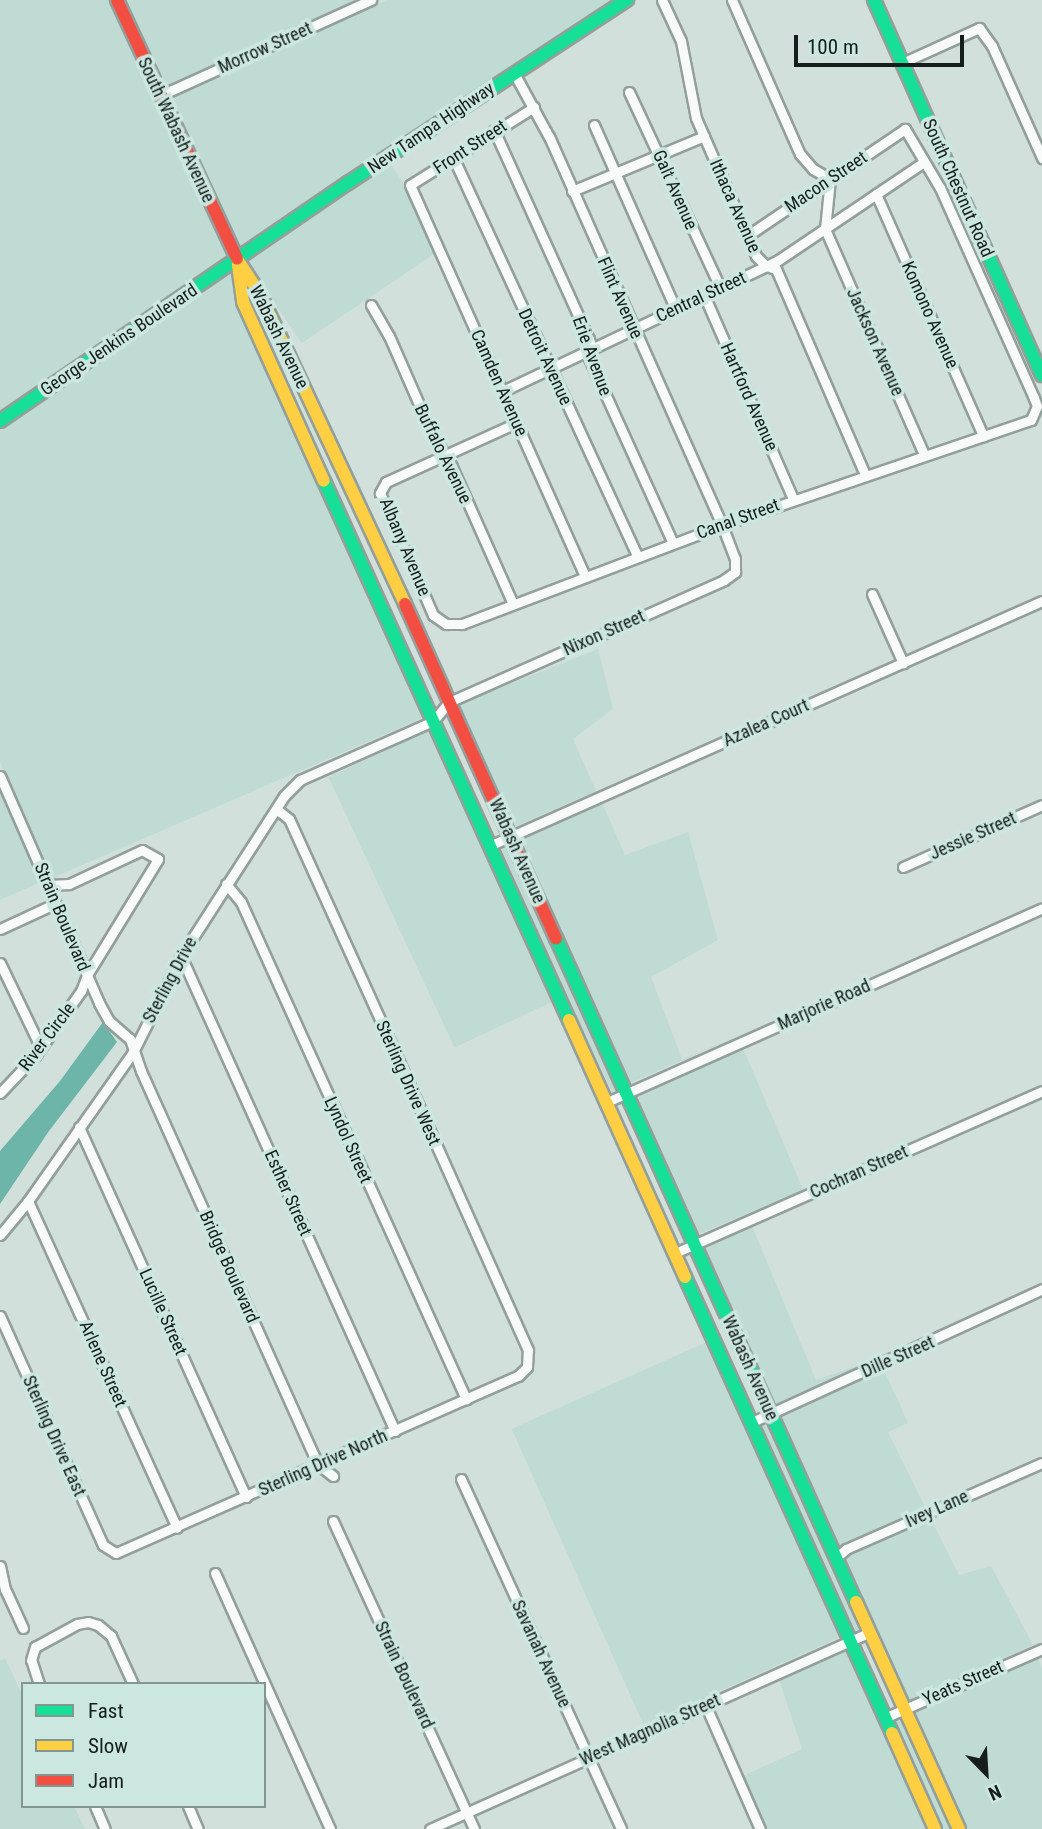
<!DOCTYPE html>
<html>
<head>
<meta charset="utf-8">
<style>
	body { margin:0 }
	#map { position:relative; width:1042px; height:1829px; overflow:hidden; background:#d2e0dc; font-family:"Roboto Condensed",sans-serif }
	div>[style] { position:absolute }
	.built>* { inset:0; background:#c0dad4; transform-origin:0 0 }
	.water>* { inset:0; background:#6eb5a9 }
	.roads { filter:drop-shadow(2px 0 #939f9b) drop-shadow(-2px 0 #939f9b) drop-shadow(0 2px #939f9b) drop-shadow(0 -2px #939f9b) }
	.street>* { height:9px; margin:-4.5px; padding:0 4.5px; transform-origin:4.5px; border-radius:4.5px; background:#f8fafa }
	.fast>* { height:12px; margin:-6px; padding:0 6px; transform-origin:6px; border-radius:6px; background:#16e098 }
	.slow>* { height:12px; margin:-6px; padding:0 6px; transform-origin:6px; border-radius:6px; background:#ffcf43 }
	.jam>* { height:12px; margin:-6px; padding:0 6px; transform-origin:6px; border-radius:6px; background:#f24e42 }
	span { translate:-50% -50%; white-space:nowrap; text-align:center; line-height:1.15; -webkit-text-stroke:7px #cce6e0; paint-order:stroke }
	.street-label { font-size:18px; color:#151e1c }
	.legend { position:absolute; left:21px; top:1682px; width:245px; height:126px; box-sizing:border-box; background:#cce6e0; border:2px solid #839692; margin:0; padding:9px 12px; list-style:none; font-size:21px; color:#151e1c }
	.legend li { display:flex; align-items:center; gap:14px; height:35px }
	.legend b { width:35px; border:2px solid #839692 }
	.north { position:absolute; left:951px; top:1738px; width:70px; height:70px; -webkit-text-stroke:5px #cce6e0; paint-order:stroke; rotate:156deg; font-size:19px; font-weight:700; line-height:28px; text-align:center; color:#151e1c }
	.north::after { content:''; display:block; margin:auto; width:24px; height:32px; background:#151e1c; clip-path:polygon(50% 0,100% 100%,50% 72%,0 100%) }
	.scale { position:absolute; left:794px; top:35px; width:170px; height:32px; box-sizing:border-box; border:4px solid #151e1c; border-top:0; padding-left:9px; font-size:21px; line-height:24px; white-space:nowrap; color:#151e1c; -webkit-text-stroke:5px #cce6e0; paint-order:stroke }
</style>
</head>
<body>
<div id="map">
	<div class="built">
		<div style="clip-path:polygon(0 0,110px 0,229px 257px,0 411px)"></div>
		<div style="clip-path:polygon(123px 0,355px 0,162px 88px)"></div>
		<div style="clip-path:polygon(387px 0,615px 0,239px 250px,168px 100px)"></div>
		<div style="left:390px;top:163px;width:100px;height:174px;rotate:56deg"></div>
		<div style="clip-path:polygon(233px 270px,425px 717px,52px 878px,0 762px,0 429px)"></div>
		<div style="clip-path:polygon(598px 649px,613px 709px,573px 739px,596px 791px,512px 828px,457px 705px)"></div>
		<div style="left:430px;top:730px;width:298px;height:112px;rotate:65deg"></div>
		<div style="clip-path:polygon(0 790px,41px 882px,0 900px)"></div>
		<div style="clip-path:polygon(602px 803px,625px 855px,688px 832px,718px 940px,651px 977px,682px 1059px,738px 1036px,630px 1083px,518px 840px)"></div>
		<div style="clip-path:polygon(507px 845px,619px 1088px,612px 1092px,497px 849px)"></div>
		<div style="left:743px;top:1048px;width:154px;height:118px;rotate:67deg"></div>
		<div style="clip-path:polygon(752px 1226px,816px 1380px,879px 1358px,774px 1405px,703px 1248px)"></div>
		<div style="left:709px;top:1341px;width:324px;height:216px;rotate:66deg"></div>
		<div style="clip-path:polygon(884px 1370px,908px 1423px,888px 1432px,925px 1507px,837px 1546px,779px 1418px)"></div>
		<div style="left:769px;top:1422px;width:226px;height:10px;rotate:66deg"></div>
		<div style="clip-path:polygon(931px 1519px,959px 1575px,991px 1566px,1033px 1645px,907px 1701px,843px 1558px)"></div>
		<div style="clip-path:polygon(846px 1649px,928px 1829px,767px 1829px,743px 1776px,802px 1749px,779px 1679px)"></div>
		<div style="clip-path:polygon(5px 1658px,23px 1696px,23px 1806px,74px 1806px,85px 1829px,0 1829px,0 1661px)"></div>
		<div style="clip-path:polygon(1038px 1658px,1042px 1669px,1042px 1829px,966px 1829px,913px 1713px)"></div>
		<div style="left:902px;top:1717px;width:123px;height:11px;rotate:66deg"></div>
	</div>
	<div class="water">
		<div style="clip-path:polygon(103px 1022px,117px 1042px,49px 1131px,0 1204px,0 1151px,60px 1081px)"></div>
	</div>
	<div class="roads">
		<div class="street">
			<div style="left:662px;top:0;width:45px;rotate:65.1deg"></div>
			<div style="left:681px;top:41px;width:78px;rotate:79deg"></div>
			<div style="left:696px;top:118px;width:150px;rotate:66.5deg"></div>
			<div style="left:756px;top:256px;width:14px;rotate:45deg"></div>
			<div style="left:766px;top:266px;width:10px;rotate:17deg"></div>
			<div style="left:776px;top:269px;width:224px;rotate:66.6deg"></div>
			<div style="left:732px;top:0;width:168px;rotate:66.2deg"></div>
			<div style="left:800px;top:154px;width:20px;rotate:49deg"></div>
			<div style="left:813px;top:169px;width:20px;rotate:30deg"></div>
			<div style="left:830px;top:179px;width:50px;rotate:95.7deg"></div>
			<div style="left:825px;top:229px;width:247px;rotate:66.3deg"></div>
			<div style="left:902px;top:63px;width:85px;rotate:-24.4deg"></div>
			<div style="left:979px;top:28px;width:22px;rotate:54deg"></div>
			<div style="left:992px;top:46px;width:123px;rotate:65.9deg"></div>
			<div style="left:629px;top:92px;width:215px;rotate:65deg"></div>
			<div style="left:159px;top:96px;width:233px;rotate:-24.4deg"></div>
			<div style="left:534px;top:107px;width:146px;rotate:147.8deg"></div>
			<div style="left:410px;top:185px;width:429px;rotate:65.9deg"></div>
			<div style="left:594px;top:125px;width:200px;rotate:66.1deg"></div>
			<div style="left:494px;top:130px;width:230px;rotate:65.6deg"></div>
			<div style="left:589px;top:339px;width:10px;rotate:73deg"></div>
			<div style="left:592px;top:349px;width:8px;rotate:120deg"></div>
			<div style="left:588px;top:356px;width:205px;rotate:65.6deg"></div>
			<div style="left:453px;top:157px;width:439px;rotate:65.2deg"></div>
			<div style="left:572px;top:191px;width:143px;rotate:-22.6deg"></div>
			<div style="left:876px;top:194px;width:265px;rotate:66.1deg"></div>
			<div style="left:704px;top:295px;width:223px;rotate:66.4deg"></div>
			<div style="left:371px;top:305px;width:36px;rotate:60deg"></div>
			<div style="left:389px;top:336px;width:109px;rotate:66.3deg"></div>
			<div style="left:433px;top:436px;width:36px;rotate:58deg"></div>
			<div style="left:452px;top:467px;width:150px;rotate:66deg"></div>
			<div style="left:503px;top:391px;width:303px;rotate:-25.4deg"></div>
			<div style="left:777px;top:261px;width:177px;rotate:-34deg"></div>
			<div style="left:516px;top:423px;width:143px;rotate:155.6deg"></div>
			<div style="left:386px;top:482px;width:13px;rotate:119deg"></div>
			<div style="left:380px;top:493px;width:133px;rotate:66.5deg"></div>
			<div style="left:433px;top:615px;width:16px;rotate:35deg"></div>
			<div style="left:446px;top:624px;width:16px"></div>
			<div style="left:462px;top:624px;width:278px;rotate:-20.8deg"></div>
			<div style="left:722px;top:525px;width:326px;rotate:-18.8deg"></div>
			<div style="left:1031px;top:420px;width:15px;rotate:-67deg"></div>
			<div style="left:1037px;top:406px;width:9px;rotate:-111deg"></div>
			<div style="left:1034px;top:398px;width:230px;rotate:-114.1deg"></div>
			<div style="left:940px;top:188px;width:69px;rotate:-120.7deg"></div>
			<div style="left:905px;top:129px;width:191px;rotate:145.9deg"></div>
			<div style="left:872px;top:594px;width:76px;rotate:65.8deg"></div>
			<div style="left:0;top:776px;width:248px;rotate:66.4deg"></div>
			<div style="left:99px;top:1003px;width:21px;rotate:61deg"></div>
			<div style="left:109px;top:1021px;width:28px;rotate:41deg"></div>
			<div style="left:130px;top:1039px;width:34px;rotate:71deg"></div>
			<div style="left:141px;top:1071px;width:420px;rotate:65.8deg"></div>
			<div style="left:313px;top:1454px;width:13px;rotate:61deg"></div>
			<div style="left:319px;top:1465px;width:18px;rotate:38deg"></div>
			<div style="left:489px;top:846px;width:605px;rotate:-23.9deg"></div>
			<div style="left:903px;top:867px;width:152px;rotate:-24deg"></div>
			<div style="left:226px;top:884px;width:23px;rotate:50deg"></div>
			<div style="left:241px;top:902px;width:546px;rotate:65.64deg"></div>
			<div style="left:0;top:929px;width:60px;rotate:-24.8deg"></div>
			<div style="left:181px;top:956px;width:521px;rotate:65.75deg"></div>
			<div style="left:0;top:963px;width:92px;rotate:64.3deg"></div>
			<div style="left:0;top:1093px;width:51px;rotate:-46.6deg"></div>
			<div style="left:35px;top:1056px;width:80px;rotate:-54.7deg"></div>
			<div style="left:81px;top:991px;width:17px;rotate:-69deg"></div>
			<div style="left:87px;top:975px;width:136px;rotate:-58.5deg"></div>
			<div style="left:158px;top:859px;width:18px;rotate:-151deg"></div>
			<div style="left:142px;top:850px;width:81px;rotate:155deg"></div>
			<div style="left:69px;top:884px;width:20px;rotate:177deg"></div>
			<div style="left:607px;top:1102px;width:476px;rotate:-24deg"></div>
			<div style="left:79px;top:1127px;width:406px;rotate:65.7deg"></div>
			<div style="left:28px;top:1201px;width:359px;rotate:65.5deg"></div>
			<div style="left:0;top:1235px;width:44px;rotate:-50.5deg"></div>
			<div style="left:28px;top:1201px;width:182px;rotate:-54.8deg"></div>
			<div style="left:133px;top:1052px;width:107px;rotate:-63.4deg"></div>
			<div style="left:181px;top:956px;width:190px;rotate:-57.2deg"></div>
			<div style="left:284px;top:796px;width:23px;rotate:-45deg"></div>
			<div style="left:300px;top:780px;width:145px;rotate:-23.9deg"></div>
			<div style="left:433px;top:721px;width:25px;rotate:-50deg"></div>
			<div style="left:449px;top:702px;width:301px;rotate:-23.9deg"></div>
			<div style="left:724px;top:580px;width:14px;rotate:-36deg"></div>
			<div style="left:735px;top:572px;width:13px;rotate:-90deg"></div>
			<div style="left:735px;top:559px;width:36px;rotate:-111deg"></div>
			<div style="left:722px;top:525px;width:425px;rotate:-114deg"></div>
			<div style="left:549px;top:137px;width:73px;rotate:-118.7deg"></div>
			<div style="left:675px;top:1253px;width:401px;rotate:-23.8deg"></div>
			<div style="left:0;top:1316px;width:251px;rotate:65.8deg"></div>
			<div style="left:103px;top:1545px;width:15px;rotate:32deg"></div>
			<div style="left:116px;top:1553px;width:439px;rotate:-23.8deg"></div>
			<div style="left:518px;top:1376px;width:13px;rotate:-45deg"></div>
			<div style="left:527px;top:1367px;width:17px;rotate:-87deg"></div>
			<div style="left:528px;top:1350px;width:343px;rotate:-114.1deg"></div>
			<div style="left:388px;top:1037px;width:239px;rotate:-114.4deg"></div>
			<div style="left:289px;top:819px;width:16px;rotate:-142deg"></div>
			<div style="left:752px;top:1422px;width:319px;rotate:-24.6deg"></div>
			<div style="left:461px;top:1479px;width:385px;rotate:65.4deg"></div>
			<div style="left:333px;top:1521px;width:339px;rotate:65.4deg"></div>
			<div style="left:835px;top:1559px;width:15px;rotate:-42deg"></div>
			<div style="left:846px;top:1549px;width:214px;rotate:-23.7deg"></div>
			<div style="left:0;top:1566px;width:24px;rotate:78deg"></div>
			<div style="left:5px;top:1589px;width:43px;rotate:65.2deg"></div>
			<div style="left:215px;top:1573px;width:281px;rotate:65.8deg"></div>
			<div style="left:39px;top:1684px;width:25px;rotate:-108deg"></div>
			<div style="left:31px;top:1660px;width:14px;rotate:-73deg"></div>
			<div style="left:35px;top:1647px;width:48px;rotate:-28.7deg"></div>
			<div style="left:77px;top:1624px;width:11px;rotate:-10deg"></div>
			<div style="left:88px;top:1622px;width:10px;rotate:17deg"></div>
			<div style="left:98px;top:1625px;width:17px;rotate:40deg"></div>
			<div style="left:111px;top:1636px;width:53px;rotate:65.4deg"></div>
			<div style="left:705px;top:1704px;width:137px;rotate:66.3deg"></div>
			<div style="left:884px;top:1718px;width:172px;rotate:-23.6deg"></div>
			<div style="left:95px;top:1806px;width:25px;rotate:67deg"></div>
			<div style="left:188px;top:1806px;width:25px;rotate:67deg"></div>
			<div style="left:430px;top:1829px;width:482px;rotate:-24.1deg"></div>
		</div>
		<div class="fast">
			<div style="left:874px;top:0;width:411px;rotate:65.9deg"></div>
			<div style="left:0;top:421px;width:422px;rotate:-34.4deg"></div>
			<div style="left:348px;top:183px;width:334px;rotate:-33.3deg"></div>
			<div style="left:324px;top:481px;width:592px;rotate:65.56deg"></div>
			<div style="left:556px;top:938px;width:729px;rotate:65.69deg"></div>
			<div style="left:685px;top:1277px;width:501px;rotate:65.58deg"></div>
		</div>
		<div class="slow">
			<div style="left:237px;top:259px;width:42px;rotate:56.7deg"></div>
			<div style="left:260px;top:294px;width:342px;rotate:64.9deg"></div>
			<div style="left:238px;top:265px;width:37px;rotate:82deg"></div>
			<div style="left:243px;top:302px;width:196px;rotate:65.7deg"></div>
			<div style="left:569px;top:1020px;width:282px;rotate:65.7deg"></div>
			<div style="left:856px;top:1602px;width:249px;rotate:65.6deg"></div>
			<div style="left:892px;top:1733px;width:105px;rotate:65.9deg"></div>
		</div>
		<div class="jam">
			<div style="left:117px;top:0;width:285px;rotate:65.1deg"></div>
			<div style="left:405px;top:604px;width:367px;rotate:65.7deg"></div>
		</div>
	</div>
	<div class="street-label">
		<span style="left:265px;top:48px;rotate:-24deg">Morrow Street</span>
		<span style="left:431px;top:128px;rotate:-34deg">New Tampa Highway</span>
		<span style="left:176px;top:130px;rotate:65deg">South Wabash Avenue</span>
		<span style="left:470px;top:147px;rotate:-33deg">Front Street</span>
		<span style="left:826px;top:182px;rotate:-34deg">Macon Street</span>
		<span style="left:958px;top:188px;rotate:66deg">South Chestnut Road</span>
		<span style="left:675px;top:190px;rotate:66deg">Galt Avenue</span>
		<span style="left:735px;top:206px;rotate:66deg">Ithaca Avenue</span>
		<span style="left:701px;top:297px;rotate:-25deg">Central Street</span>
		<span style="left:620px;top:298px;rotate:66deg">Flint Avenue</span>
		<span style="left:930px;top:315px;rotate:66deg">Komono Avenue</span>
		<span style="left:279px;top:337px;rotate:64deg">Wabash Avenue</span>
		<span style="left:119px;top:340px;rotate:-34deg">George Jenkins Boulevard</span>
		<span style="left:875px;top:342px;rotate:66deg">Jackson Avenue</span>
		<span style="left:592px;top:356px;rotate:70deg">Erie Avenue</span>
		<span style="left:545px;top:357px;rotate:65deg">Detroit Avenue</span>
		<span style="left:499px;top:383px;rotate:66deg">Camden Avenue</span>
		<span style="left:749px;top:397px;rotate:66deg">Hartford Avenue</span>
		<span style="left:443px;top:454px;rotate:64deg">Buffalo Avenue</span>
		<span style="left:738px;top:519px;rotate:-20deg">Canal Street</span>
		<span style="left:405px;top:547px;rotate:67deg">Albany Avenue</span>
		<span style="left:604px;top:633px;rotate:-24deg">Nixon Street</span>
		<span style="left:766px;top:723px;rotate:-24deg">Azalea Court</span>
		<span style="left:973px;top:836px;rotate:-24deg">Jessie Street</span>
		<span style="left:517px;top:851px;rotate:66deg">Wabash Avenue</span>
		<span style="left:62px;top:917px;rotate:67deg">Strain Boulevard</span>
		<span style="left:170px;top:980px;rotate:-62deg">Sterling Drive</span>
		<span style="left:824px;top:1005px;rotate:-24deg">Marjorie Road</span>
		<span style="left:47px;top:1037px;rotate:-53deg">River Circle</span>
		<span style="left:408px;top:1083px;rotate:66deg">Sterling Drive West</span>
		<span style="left:348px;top:1140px;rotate:66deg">Lyndol Street</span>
		<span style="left:859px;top:1172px;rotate:-24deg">Cochran Street</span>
		<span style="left:288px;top:1193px;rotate:66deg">Esther Street</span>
		<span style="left:229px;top:1267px;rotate:66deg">Bridge Boulevard</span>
		<span style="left:163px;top:1312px;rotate:66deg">Lucille Street</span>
		<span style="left:898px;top:1357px;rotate:-24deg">Dille Street</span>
		<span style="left:103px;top:1364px;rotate:66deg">Arlene Street</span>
		<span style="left:750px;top:1368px;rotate:66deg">Wabash Avenue</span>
		<span style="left:54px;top:1436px;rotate:66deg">Sterling Drive East</span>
		<span style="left:323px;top:1463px;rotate:-24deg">Sterling Drive North</span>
		<span style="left:937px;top:1509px;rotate:-24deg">Ivey Lane</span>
		<span style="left:541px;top:1654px;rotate:65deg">Savanah Avenue</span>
		<span style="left:404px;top:1675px;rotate:65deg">Strain Boulevard</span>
		<span style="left:963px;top:1683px;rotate:-24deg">Yeats Street</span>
		<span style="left:650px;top:1730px;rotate:-24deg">West Magnolia Street</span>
	</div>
	<ul class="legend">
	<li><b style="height:9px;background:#16e098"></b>Fast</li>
	<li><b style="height:9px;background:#ffcf43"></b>Slow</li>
	<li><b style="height:9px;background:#f24e42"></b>Jam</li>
	</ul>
	<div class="north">N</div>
	<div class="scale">100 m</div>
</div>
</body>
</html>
